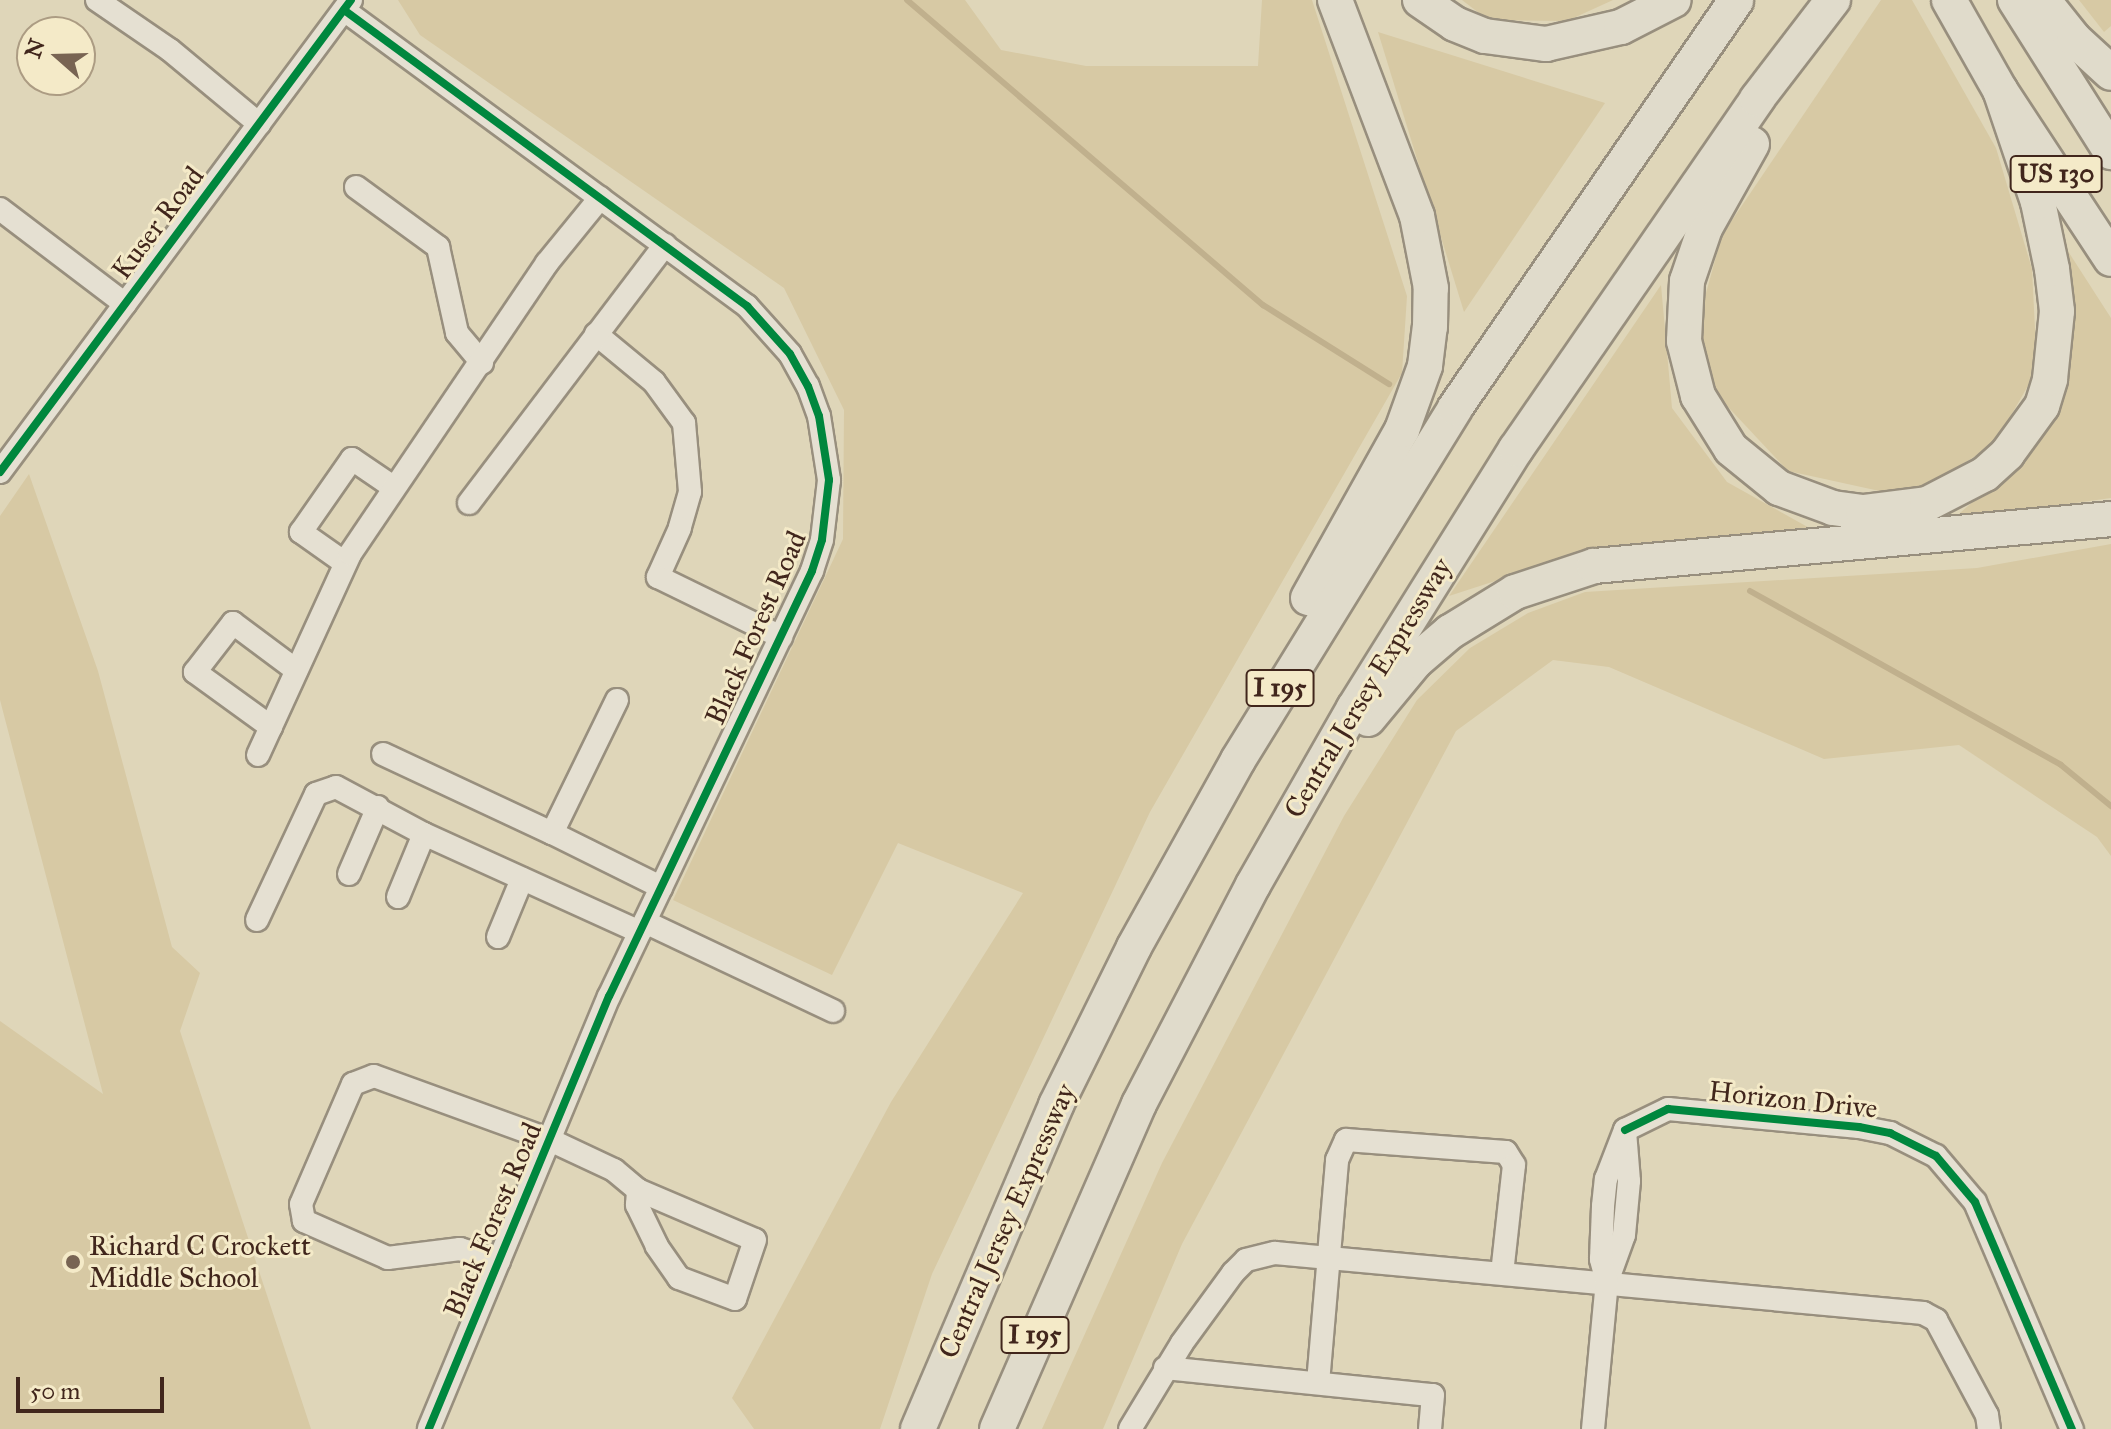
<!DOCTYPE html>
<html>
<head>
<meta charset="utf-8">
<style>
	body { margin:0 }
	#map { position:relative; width:2111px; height:1429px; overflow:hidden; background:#dfd6b9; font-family:"IM FELL Great Primer",serif }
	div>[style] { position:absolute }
	.green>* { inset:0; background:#d7c9a4 }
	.stream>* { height:6px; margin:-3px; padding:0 3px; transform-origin:3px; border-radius:3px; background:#c0b08d }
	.roads { filter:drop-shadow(2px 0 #988f7e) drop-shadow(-2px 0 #988f7e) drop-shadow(0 2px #988f7e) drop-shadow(0 -2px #988f7e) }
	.minor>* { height:22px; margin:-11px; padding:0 11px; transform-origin:11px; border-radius:11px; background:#e5e0d2 }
	.highway>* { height:34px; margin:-17px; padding:0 17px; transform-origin:17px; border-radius:17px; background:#e0dbcb }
	.cycleway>* { height:8px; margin:-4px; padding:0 4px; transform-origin:4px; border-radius:4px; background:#00873e }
	.dots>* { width:22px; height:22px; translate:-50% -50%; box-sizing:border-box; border:4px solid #f4eac8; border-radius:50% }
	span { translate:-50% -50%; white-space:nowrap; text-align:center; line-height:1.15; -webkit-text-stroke:6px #f4eac8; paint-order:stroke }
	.shield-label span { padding:2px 6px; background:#f4eac8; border:2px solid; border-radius:6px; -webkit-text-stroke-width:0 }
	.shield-label { font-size:26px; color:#41261c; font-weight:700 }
	.street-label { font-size:28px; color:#41261c }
	.poi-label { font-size:28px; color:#41261c }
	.left { translate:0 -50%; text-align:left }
	.north { position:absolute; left:16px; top:16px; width:80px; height:80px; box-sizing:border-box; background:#f4eac8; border:2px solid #ac9c83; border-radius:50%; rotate:290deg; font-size:22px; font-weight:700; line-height:32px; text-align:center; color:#41261c }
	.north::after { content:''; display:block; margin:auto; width:28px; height:36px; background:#786453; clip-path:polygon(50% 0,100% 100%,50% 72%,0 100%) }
	.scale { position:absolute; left:16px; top:1377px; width:148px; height:36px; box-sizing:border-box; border:4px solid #41261c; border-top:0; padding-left:10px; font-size:24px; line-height:28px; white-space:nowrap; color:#41261c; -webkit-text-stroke:6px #f4eac8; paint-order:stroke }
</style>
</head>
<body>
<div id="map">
	<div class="green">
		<div style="clip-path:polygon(398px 0,965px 0,1001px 50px,1086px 66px,1258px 66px,1262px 0,1312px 0,1407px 296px,1402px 373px,1150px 812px,932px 1274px,880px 1429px,754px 1429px,732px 1398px,891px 1102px,1023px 893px,898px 843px,832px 975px,673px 900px,843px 539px,844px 410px,784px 288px,420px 35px)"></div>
		<div style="clip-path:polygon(1462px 0,1613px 0,1567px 21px,1488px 20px)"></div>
		<div style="clip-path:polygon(1881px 0,1912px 0,1996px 148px,2032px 269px,2037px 370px,1994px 445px,1907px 497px,1788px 471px,1715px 393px,1695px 333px,1722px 235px)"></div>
		<div style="clip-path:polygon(2079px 0,2111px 0,2111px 26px,2104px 32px)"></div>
		<div style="clip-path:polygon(1378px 32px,1605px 103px,1464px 312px)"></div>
		<div style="clip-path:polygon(2064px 245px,2111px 318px,2111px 498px,1952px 520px,2025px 456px)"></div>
		<div style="clip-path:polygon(1661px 285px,1672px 408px,1727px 482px,1822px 535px,1585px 552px,1449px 596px)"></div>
		<div style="clip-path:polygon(29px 474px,98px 671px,172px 947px,200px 973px,180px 1031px,311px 1429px,0 1429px,0 1021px,103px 1094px,0 700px,0 516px)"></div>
		<div style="clip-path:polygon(2111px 544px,2111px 856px,2097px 837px,1959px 745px,1824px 759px,1609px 667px,1553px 660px,1456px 731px,1182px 1244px,1103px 1429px,1042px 1429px,1162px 1163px,1344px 816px,1417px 700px,1470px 648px,1528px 613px,1585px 592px,1977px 568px)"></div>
	</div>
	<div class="stream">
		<div style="left:907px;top:0;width:469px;rotate:40.6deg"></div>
		<div style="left:1263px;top:305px;width:149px;rotate:32.1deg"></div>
		<div style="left:1750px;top:591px;width:356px;rotate:29.2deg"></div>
		<div style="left:2061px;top:765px;width:65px;rotate:39.4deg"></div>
	</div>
	<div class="roads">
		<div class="minor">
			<div style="left:97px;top:0;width:88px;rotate:34.4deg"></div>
			<div style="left:170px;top:50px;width:116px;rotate:39.7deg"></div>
			<div style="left:344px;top:10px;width:500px;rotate:36.3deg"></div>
			<div style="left:747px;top:306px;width:64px;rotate:48.1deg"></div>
			<div style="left:790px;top:354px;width:37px;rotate:61deg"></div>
			<div style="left:808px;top:386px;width:32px;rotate:70deg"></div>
			<div style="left:819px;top:416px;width:65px;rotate:81.1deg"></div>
			<div style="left:829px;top:480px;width:60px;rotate:96.7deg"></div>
			<div style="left:822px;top:540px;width:33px;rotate:108deg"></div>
			<div style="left:812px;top:571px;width:471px;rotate:115.5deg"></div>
			<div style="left:609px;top:996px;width:469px;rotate:112.6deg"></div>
			<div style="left:356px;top:187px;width:102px;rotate:36.2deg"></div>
			<div style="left:438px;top:247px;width:88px;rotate:77.5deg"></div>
			<div style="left:457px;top:333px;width:39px;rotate:50deg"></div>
			<div style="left:0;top:209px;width:157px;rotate:37.2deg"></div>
			<div style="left:596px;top:334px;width:75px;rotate:39.6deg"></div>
			<div style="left:654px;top:382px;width:51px;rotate:53.8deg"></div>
			<div style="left:684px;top:423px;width:69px;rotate:85deg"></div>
			<div style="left:690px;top:492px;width:37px;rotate:106deg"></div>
			<div style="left:680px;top:528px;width:54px;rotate:114.2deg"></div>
			<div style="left:658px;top:577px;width:137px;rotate:26deg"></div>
			<div style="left:0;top:472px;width:588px;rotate:-53.36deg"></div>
			<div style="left:469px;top:503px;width:324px;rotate:-52.8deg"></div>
			<div style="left:345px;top:563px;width:54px;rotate:-144.8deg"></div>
			<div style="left:301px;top:532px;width:89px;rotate:-55.1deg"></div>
			<div style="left:352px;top:459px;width:50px;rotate:34.3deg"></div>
			<div style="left:617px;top:700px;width:148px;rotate:116deg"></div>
			<div style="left:552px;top:833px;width:122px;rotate:26.4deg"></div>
			<div style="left:271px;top:727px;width:94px;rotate:-144.1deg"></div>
			<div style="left:195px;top:672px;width:62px;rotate:-52.2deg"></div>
			<div style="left:233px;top:623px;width:79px;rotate:36.7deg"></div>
			<div style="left:383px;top:754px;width:187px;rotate:25.1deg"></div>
			<div style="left:258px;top:755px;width:221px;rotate:-65.4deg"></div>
			<div style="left:350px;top:554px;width:351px;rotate:-55.9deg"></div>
			<div style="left:547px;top:263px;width:84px;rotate:-50.8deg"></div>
			<div style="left:349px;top:874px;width:73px;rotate:-66.6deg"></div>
			<div style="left:398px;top:897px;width:68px;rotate:-67.6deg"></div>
			<div style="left:257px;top:920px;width:139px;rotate:-64.9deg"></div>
			<div style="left:316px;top:794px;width:21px;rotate:-19deg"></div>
			<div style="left:336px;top:787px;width:100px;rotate:28.1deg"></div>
			<div style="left:424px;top:834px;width:237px;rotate:24.4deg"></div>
			<div style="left:645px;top:922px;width:208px;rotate:25.3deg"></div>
			<div style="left:498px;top:937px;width:63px;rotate:-67.5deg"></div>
			<div style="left:1625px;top:1130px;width:48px;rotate:-26deg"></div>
			<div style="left:1668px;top:1109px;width:192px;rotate:5.4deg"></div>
			<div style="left:1859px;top:1127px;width:32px;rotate:11deg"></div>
			<div style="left:1890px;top:1133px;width:51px;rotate:26.6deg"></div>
			<div style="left:1936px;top:1156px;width:60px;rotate:49.7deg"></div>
			<div style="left:1975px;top:1202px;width:247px;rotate:66.9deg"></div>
			<div style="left:499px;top:1261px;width:41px;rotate:-162.9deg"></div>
			<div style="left:460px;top:1249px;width:73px;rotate:172.9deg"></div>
			<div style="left:388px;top:1258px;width:92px;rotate:-156.2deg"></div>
			<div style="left:304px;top:1221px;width:17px;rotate:-100deg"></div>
			<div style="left:301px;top:1204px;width:131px;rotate:-66.6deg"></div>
			<div style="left:353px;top:1084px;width:22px;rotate:-21deg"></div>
			<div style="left:374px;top:1076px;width:187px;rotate:20deg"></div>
			<div style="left:550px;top:1140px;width:71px;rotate:25.1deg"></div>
			<div style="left:614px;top:1170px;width:31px;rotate:40deg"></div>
			<div style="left:638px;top:1190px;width:127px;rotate:23.1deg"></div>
			<div style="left:755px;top:1240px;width:62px;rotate:108.7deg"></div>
			<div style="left:735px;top:1299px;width:60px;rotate:-159.4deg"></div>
			<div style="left:679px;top:1278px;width:39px;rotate:-125deg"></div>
			<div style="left:657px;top:1246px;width:46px;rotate:-116deg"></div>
			<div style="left:637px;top:1205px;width:15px;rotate:-86deg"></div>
			<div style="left:1607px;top:1282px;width:50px;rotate:-70.1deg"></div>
			<div style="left:1624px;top:1235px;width:54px;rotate:-84.7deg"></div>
			<div style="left:1629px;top:1181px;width:50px;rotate:-94.6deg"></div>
			<div style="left:1165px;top:1368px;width:269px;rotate:5.8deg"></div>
			<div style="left:1433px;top:1395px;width:34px;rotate:95deg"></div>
			<div style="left:1318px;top:1383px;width:224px;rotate:-85.1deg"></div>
			<div style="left:1337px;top:1160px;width:22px;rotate:-66deg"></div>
			<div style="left:1346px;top:1140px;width:160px;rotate:4.3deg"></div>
			<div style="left:1506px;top:1152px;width:15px;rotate:58deg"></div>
			<div style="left:1514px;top:1165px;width:109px;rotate:96.3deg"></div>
			<div style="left:1130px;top:1429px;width:100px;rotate:-58.8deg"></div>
			<div style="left:1182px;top:1343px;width:87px;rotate:-53.9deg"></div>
			<div style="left:1233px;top:1273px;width:18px;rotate:-45deg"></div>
			<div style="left:1246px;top:1260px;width:30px;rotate:-14deg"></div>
			<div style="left:1275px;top:1253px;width:651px;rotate:5.29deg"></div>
			<div style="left:1923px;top:1313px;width:15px;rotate:28deg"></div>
			<div style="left:1936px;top:1320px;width:108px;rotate:61.8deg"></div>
			<div style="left:1987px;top:1415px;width:14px;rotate:82deg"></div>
			<div style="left:1593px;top:1429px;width:148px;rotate:-84.6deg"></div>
			<div style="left:1607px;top:1282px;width:24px;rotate:-105deg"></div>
			<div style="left:1601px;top:1259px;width:53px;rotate:-87.8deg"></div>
			<div style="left:1603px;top:1206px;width:27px;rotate:-84deg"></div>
			<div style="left:1606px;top:1179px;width:53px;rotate:-68.8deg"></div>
		</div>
		<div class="highway">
			<div style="left:1420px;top:0;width:42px;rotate:34.4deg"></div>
			<div style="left:1455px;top:24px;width:32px;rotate:22deg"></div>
			<div style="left:1485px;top:36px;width:62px;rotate:7.5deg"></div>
			<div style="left:1546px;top:44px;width:77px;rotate:-12.8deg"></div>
			<div style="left:1621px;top:27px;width:59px;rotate:-27deg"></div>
			<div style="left:1949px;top:0;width:103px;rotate:60.5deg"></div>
			<div style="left:2000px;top:90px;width:202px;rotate:56.7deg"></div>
			<div style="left:2015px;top:0;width:180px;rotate:57.7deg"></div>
			<div style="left:2043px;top:0;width:50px;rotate:51.5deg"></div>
			<div style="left:2074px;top:39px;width:50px;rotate:42.6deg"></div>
			<div style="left:1752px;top:144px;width:96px;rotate:119.2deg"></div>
			<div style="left:1705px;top:228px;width:56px;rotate:108.8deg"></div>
			<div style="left:1687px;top:281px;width:60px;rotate:92.9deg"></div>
			<div style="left:1684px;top:341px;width:57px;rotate:75.7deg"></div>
			<div style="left:1698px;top:396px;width:62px;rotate:58.1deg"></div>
			<div style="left:1731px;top:449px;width:62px;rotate:39.1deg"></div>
			<div style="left:1779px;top:488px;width:58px;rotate:20.3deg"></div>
			<div style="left:1833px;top:508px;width:30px;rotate:8deg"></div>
			<div style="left:1863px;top:512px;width:64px;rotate:-7.1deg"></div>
			<div style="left:1927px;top:504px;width:65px;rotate:-27.3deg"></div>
			<div style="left:1985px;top:474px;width:30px;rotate:-42deg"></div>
			<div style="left:2007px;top:454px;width:59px;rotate:-53.9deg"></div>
			<div style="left:2042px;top:406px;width:28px;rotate:-73deg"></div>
			<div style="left:2050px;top:379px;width:68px;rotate:-84.1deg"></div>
			<div style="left:2057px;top:311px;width:42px;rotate:-96.8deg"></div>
			<div style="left:2052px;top:269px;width:68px;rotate:-101.8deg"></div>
			<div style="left:2038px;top:202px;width:118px;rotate:-108.7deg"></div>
			<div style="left:1308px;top:598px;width:193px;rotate:-60.8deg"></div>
			<div style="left:1402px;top:430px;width:68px;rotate:-70.2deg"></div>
			<div style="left:1425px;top:366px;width:39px;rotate:-83deg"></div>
			<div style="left:1430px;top:327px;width:39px;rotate:-89deg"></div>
			<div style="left:1431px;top:288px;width:73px;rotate:-101deg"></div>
			<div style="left:1417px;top:216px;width:231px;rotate:-110.8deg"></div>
			<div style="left:1368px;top:719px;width:75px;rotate:-50.4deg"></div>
			<div style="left:1416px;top:661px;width:45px;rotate:-40.5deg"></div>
			<div style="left:1450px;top:632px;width:76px;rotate:-31.6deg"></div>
			<div style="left:1515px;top:592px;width:83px;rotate:-18.2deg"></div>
			<div style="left:1594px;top:566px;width:519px;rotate:-5.19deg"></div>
			<div style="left:918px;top:1429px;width:352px;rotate:-66.9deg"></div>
			<div style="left:1056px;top:1105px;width:176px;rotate:-63.7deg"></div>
			<div style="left:1134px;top:947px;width:214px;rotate:-60.9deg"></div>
			<div style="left:1238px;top:760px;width:414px;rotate:-58.3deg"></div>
			<div style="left:1455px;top:408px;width:495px;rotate:-55.4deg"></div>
			<div style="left:997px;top:1429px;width:355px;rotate:-66.4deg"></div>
			<div style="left:1139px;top:1104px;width:247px;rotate:-62.5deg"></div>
			<div style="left:1253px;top:885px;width:204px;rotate:-60.3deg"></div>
			<div style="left:1354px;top:708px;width:305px;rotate:-58deg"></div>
			<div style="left:1516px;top:449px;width:425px;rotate:-55.4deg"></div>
			<div style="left:1757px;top:99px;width:125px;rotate:-52.5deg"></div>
		</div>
	</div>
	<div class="cycleway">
		<div style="left:344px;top:10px;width:500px;rotate:36.3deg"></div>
		<div style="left:747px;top:306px;width:64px;rotate:48.1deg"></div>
		<div style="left:790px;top:354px;width:37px;rotate:61deg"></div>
		<div style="left:808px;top:386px;width:32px;rotate:70deg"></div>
		<div style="left:819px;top:416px;width:65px;rotate:81.1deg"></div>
		<div style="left:829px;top:480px;width:60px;rotate:96.7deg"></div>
		<div style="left:822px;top:540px;width:33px;rotate:108deg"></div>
		<div style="left:812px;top:571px;width:471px;rotate:115.5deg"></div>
		<div style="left:609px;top:996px;width:469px;rotate:112.6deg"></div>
		<div style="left:0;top:472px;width:588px;rotate:-53.36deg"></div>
		<div style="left:1625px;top:1130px;width:48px;rotate:-26deg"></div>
		<div style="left:1668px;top:1109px;width:192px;rotate:5.4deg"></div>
		<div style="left:1859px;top:1127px;width:32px;rotate:11deg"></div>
		<div style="left:1890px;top:1133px;width:51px;rotate:26.6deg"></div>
		<div style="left:1936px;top:1156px;width:60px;rotate:49.7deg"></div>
		<div style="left:1975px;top:1202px;width:247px;rotate:66.9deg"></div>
	</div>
	<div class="dots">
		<div style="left:73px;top:1262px;background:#786453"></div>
	</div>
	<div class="shield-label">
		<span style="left:2056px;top:174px">US 130</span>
		<span style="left:1280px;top:688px">I 195</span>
		<span style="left:1035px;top:1335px">I 195</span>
	</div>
	<div class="street-label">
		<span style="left:158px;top:223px;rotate:-53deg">Kuser Road</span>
		<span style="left:756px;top:628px;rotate:-66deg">Black Forest Road</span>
		<span style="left:1368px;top:688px;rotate:-59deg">Central Jersey Expressway</span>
		<span style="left:1793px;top:1100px;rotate:6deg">Horizon Drive</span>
		<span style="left:493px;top:1220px;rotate:-67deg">Black Forest Road</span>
		<span style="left:1007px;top:1221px;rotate:-66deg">Central Jersey Expressway</span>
	</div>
	<div class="poi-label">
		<span class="left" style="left:89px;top:1262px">Richard C Crockett<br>Middle School</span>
	</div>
	<div class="north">N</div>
	<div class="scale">50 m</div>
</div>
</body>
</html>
